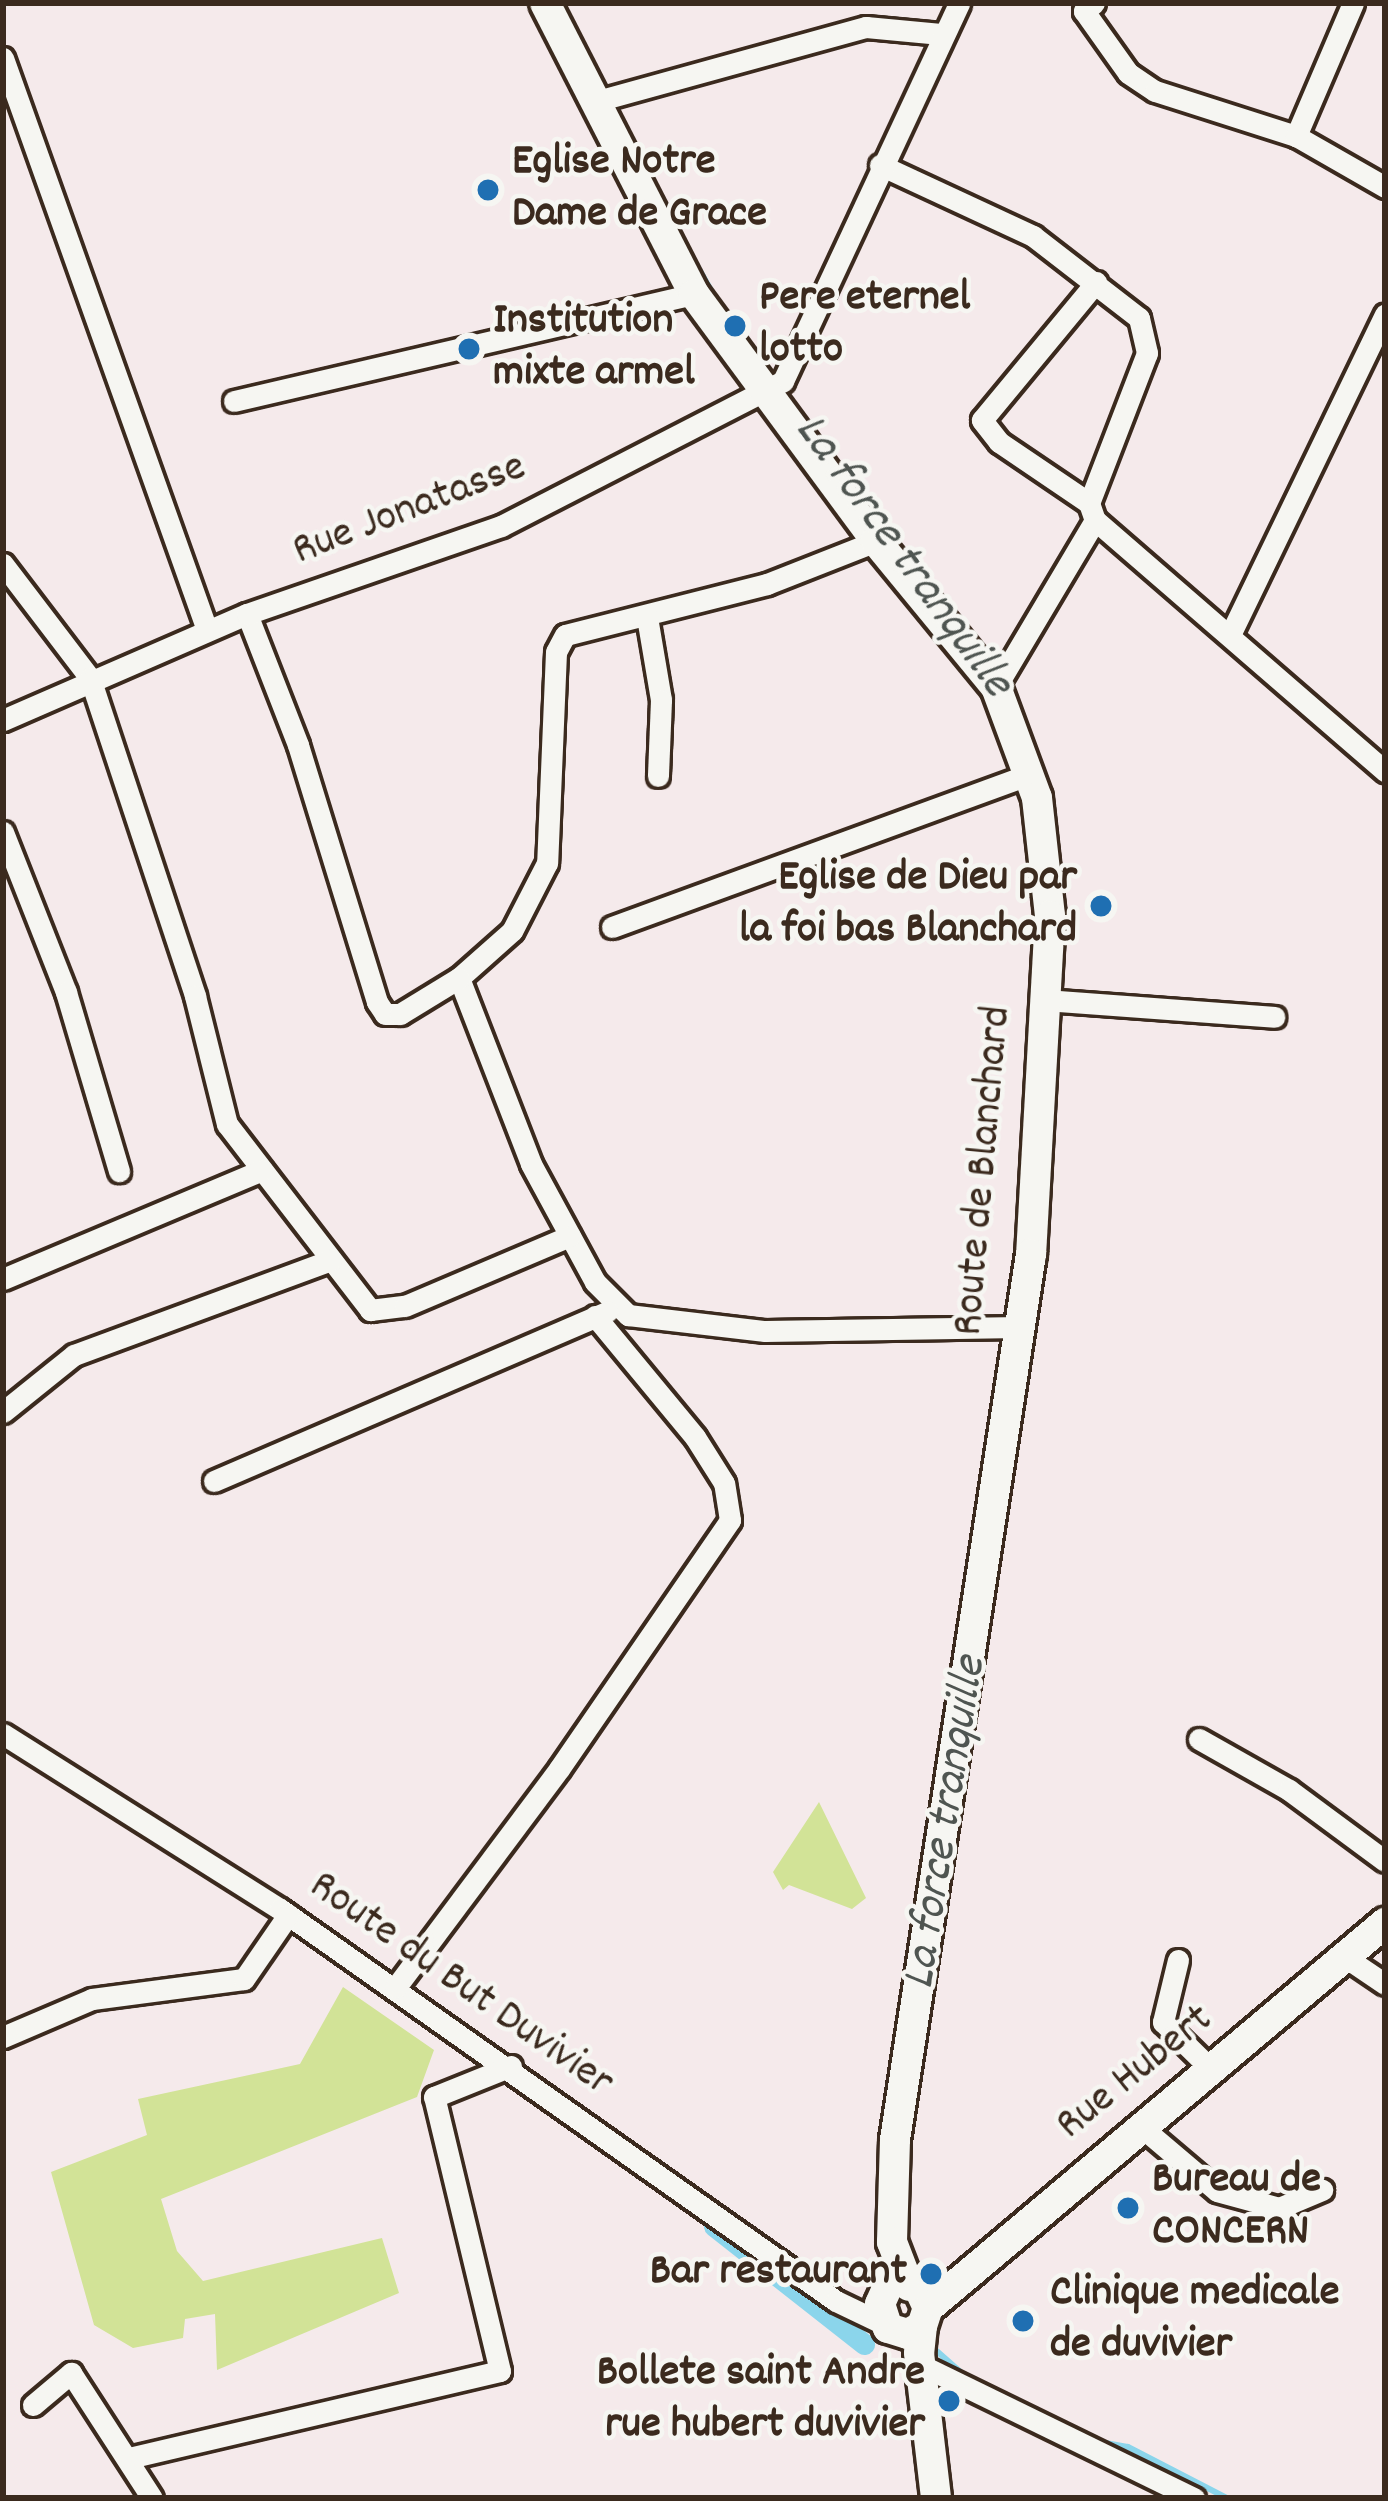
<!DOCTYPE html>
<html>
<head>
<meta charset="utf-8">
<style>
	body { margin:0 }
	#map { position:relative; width:1388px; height:2501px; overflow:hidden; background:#f5eaeb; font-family:Dekko,sans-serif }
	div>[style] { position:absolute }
	.green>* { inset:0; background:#d2e397 }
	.stream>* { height:6px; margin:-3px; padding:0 3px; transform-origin:3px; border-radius:3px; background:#8bd5eb }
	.canal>* { height:21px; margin:-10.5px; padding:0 10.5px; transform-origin:10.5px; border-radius:10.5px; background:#8bd5eb }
	.roads { filter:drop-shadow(3px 0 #3b2a1e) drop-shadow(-3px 0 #3b2a1e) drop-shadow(0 3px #3b2a1e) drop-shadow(0 -3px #3b2a1e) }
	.street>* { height:21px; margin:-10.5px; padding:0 10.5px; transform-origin:10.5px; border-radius:10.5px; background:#f6f6f2 }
	.secondary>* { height:30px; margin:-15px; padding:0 15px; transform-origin:15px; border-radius:15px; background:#f6f6f2 }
	.dots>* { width:33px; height:33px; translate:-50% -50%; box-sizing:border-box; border:6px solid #f6f6f2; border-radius:50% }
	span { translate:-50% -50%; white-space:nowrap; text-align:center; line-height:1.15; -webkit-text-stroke:9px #f6f6f2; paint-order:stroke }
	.poi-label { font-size:45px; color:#3b2a1e; font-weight:700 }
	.left { translate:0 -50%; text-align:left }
	.right { translate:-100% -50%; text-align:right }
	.street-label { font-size:45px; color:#3b2a1e }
	.water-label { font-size:48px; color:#4f5551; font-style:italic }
	.frame { position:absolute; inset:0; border:6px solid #3b2a1e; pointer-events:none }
</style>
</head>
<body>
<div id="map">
	<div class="green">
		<div style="clip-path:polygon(819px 1802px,866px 1898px,852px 1909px,789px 1885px,783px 1890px,773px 1872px)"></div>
		<div style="clip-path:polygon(343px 1987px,434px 2050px,417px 2097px,161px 2199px,177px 2251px,203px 2281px,382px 2238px,399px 2293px,217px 2370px,215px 2314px,185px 2319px,183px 2338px,133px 2348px,94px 2325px,51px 2172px,147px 2135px,138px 2099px,300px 2064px)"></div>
	</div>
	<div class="stream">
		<div style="left:688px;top:250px;width:64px;rotate:60.3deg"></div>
		<div style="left:931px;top:2346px;width:45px;rotate:41.4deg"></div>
		<div style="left:1100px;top:2442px;width:28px;rotate:10deg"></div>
		<div style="left:1128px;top:2447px;width:111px;rotate:27.3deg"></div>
	</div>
	<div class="canal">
		<div style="left:714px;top:2226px;width:191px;rotate:38.2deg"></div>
	</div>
	<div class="roads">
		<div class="street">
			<div style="left:1094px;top:3px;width:13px;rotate:141deg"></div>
			<div style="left:1084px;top:11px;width:76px;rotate:54.6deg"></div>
			<div style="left:1128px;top:73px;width:32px;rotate:34deg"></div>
			<div style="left:1155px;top:91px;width:148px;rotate:17.7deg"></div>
			<div style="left:1353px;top:3px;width:145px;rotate:113.2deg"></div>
			<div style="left:1296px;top:136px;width:103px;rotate:29.8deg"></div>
			<div style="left:3px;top:58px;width:607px;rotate:70.37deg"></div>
			<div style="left:597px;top:101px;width:279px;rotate:-15.4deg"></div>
			<div style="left:866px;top:27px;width:75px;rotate:5.3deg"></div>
			<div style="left:880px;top:165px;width:169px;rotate:24.9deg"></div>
			<div style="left:1033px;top:236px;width:134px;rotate:37.7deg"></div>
			<div style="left:1139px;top:318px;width:36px;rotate:77deg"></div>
			<div style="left:1147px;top:353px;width:161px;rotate:111.1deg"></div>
			<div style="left:1089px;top:503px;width:18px;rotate:71deg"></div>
			<div style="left:234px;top:401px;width:472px;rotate:-13.1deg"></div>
			<div style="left:1089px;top:503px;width:109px;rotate:-145.9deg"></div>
			<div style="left:999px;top:442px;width:28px;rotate:-128deg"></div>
			<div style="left:982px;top:420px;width:179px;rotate:-50.4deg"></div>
			<div style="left:876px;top:541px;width:117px;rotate:158.5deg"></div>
			<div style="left:767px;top:584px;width:208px;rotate:165.8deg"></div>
			<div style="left:565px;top:635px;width:19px;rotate:118deg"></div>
			<div style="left:556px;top:652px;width:211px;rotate:92.4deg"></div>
			<div style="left:547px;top:863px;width:76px;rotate:117.2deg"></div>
			<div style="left:512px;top:931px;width:71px;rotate:138.4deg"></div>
			<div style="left:459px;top:978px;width:199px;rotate:68.8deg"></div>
			<div style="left:531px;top:1164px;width:134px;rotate:61.5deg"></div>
			<div style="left:595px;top:1282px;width:47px;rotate:45deg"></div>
			<div style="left:628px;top:1315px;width:138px;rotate:6.7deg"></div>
			<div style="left:765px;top:1331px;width:255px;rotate:-0.9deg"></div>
			<div style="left:3px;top:564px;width:143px;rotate:52.7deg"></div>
			<div style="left:90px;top:678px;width:335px;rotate:71.7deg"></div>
			<div style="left:195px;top:996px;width:132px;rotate:76deg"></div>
			<div style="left:227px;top:1124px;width:235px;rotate:52.4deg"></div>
			<div style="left:370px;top:1310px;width:35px;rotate:-7deg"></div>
			<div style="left:405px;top:1306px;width:179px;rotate:-23deg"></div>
			<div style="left:247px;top:614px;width:141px;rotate:68.7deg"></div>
			<div style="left:298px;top:745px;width:269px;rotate:72.9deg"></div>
			<div style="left:377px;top:1002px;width:14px;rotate:56deg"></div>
			<div style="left:385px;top:1014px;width:15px"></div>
			<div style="left:400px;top:1014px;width:69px;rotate:-31.4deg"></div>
			<div style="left:647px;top:617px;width:84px;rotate:80.4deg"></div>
			<div style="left:661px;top:700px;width:76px;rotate:92.3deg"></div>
			<div style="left:1230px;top:635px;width:356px;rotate:-64.2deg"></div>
			<div style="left:996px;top:687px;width:194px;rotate:-59.3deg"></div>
			<div style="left:1095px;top:520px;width:384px;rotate:40.9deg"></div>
			<div style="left:3px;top:720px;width:266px;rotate:-23.5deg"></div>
			<div style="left:247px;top:614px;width:269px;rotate:-19.1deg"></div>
			<div style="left:501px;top:526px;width:317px;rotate:-27.2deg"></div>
			<div style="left:783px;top:381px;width:417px;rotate:-65deg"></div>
			<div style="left:3px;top:832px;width:172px;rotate:68.5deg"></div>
			<div style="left:66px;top:992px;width:187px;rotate:73.5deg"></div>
			<div style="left:612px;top:927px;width:447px;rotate:-20.1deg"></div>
			<div style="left:1045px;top:1000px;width:230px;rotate:4.2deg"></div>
			<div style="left:3px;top:1279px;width:281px;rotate:-22.8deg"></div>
			<div style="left:3px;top:1412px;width:91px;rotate:-38.8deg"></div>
			<div style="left:74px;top:1355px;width:274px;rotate:-20.3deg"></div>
			<div style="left:214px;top:1481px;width:428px;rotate:-23.3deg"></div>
			<div style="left:3px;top:1734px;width:328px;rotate:32.3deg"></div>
			<div style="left:280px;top:1909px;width:680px;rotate:35.19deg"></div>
			<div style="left:836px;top:2301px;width:53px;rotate:25.6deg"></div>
			<div style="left:1199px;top:1739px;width:103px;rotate:29.5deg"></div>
			<div style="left:1289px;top:1790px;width:119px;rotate:36.5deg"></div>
			<div style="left:1345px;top:1957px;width:48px;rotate:34deg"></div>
			<div style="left:1178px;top:1960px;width:64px;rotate:103.6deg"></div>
			<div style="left:1163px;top:2022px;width:70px;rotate:44.4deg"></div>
			<div style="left:396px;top:1987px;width:272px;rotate:-53.2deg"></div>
			<div style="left:559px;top:1769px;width:302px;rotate:-55.5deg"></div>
			<div style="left:730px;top:1520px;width:37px;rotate:-99deg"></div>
			<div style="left:724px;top:1483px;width:54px;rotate:-122.2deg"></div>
			<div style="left:695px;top:1437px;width:157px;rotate:-129.6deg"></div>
			<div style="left:3px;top:2037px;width:97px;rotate:-23.1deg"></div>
			<div style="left:92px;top:1999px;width:153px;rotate:-7.5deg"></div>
			<div style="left:244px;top:1979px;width:78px;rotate:-55.5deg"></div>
			<div style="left:1145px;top:2130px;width:94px;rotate:40.3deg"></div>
			<div style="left:1217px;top:2191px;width:64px;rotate:15.3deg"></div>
			<div style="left:1279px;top:2208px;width:47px;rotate:-22.7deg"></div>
			<div style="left:921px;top:2365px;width:304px;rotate:26deg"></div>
			<div style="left:33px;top:2405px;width:50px;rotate:-40.1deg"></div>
			<div style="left:71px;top:2373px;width:149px;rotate:57.1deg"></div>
			<div style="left:129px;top:2458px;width:381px;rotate:-13.2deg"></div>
			<div style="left:500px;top:2371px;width:282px;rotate:-103.5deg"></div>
			<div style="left:434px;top:2097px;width:83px;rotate:-21.9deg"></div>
		</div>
		<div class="secondary">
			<div style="left:545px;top:3px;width:327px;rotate:62.9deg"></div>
			<div style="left:694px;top:294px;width:307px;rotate:53.6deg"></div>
			<div style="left:876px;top:541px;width:189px;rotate:50.6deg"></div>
			<div style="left:996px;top:687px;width:118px;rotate:69.7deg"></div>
			<div style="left:1037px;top:798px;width:119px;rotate:83.7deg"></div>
			<div style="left:1050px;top:916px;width:339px;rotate:93.2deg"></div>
			<div style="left:1031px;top:1254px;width:896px;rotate:98.73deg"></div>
			<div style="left:895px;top:2140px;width:102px;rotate:91.7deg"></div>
			<div style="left:892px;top:2242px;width:47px;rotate:68.9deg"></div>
			<div style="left:896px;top:2268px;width:39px;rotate:114deg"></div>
			<div style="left:880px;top:2304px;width:25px;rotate:72deg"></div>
			<div style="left:888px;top:2328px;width:21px;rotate:17deg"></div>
			<div style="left:908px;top:2334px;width:16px;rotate:-30deg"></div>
			<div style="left:922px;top:2326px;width:19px;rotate:-72deg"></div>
			<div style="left:928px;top:2308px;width:17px;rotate:-115deg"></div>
			<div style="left:928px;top:2308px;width:598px;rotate:-40.11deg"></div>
			<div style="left:922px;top:2326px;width:27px;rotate:96deg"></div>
			<div style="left:919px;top:2353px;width:146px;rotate:83.3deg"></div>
		</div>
	</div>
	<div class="dots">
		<div style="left:488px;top:190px;background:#1f6fb2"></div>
		<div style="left:735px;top:326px;background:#1f6fb2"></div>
		<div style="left:469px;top:349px;background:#1f6fb2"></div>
		<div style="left:1101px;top:906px;background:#1f6fb2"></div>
		<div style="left:1128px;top:2208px;background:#1f6fb2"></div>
		<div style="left:931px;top:2274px;background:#1f6fb2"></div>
		<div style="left:1023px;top:2321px;background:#1f6fb2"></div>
		<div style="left:949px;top:2401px;background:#1f6fb2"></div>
	</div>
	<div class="poi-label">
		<span class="left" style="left:512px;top:190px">Eglise Notre<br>Dame de Grace</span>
		<span class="left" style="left:759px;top:326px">Pere eternel<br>lotto</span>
		<span class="left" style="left:493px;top:349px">Institution<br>mixte armel</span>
		<span class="right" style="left:1077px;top:906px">Eglise de Dieu par<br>la foi bas Blanchard</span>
		<span class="left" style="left:1152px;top:2208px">Bureau de<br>CONCERN</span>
		<span class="right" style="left:907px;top:2274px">Bar restaurant</span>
		<span class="left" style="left:1050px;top:2321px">Clinique medicale<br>de duvivier</span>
		<span class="right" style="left:925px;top:2401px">Bollete saint Andre<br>rue hubert duvivier</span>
	</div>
	<div class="street-label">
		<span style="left:410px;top:511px;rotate:-21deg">Rue Jonatasse</span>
		<span style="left:985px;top:1171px;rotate:-85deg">Route de Blanchard</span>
		<span style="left:460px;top:1986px;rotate:35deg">Route du But Duvivier</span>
		<span style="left:1136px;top:2074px;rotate:-39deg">Rue Hubert</span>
	</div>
	<div class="water-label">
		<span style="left:902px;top:557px;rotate:54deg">La force tranquille</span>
		<span style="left:947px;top:1823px;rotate:-81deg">La force tranquille</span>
	</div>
	<div class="frame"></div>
</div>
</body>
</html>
